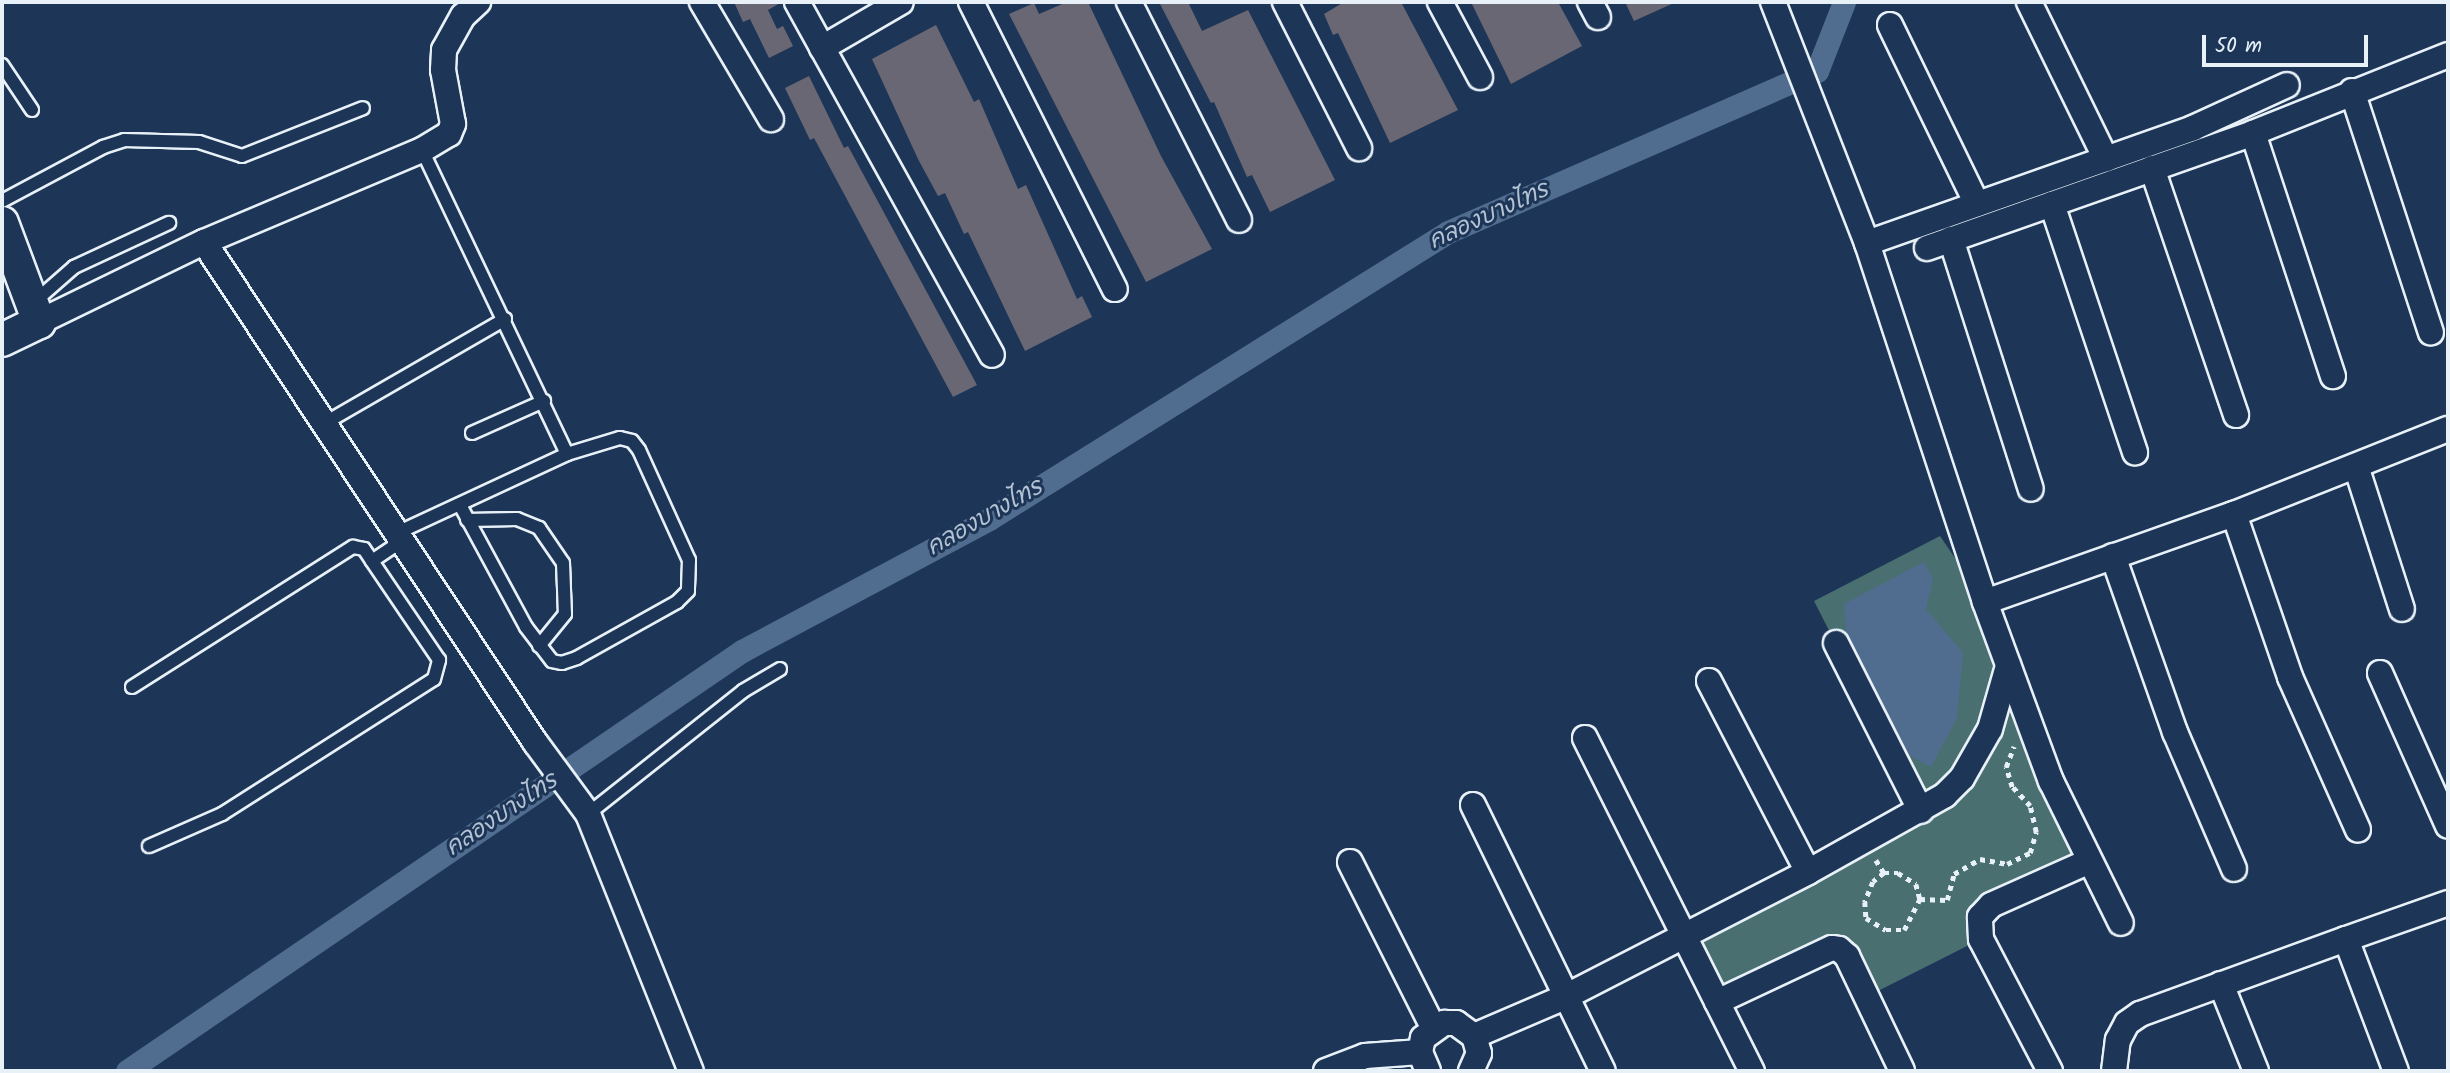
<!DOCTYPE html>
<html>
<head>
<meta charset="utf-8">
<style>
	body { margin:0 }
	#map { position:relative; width:2450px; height:1073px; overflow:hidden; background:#1d3557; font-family:Kalam,"Playpen Sans Thai",sans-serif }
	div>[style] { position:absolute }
	.green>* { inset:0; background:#496f71 }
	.water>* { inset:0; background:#506d8f }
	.canal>* { height:23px; margin:-11.5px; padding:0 11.5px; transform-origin:11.5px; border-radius:11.5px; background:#506d8f }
	.building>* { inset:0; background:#6a6774 }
	.path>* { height:4.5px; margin-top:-2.25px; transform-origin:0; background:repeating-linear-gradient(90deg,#e8f1f8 0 5px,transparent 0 10px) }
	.roads { filter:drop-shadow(2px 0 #e8f1f8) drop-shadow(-2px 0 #e8f1f8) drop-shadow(0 2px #e8f1f8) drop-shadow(0 -2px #e8f1f8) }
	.service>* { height:12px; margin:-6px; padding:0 6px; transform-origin:6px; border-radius:6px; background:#1d3557 }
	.minor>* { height:24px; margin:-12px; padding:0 12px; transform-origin:12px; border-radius:12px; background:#1d3557 }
	.tertiary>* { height:32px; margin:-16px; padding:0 16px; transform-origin:16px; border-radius:16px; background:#1d3557 }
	span { translate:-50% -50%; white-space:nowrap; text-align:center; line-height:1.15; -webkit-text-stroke:6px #1d3557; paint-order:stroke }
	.water-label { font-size:23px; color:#b3c3d3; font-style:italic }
	.frame { position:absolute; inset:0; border:4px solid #e8f1f8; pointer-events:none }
	.scale { position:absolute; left:2202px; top:35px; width:166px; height:32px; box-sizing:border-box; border:4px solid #e8f1f8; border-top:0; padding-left:9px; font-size:21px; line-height:24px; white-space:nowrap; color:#e8f1f8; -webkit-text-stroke:5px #1d3557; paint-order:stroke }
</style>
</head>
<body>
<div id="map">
	<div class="green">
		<div style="clip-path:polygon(1940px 536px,1985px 602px,2090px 861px,1971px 919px,1981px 939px,1864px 998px,1838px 947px,1721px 1013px,1684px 932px,1921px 811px,1814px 601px)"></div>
	</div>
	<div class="water">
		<div style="clip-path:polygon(1924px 562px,1933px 579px,1926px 609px,1963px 653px,1957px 718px,1931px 767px,1907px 754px,1846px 631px,1844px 604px)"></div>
	</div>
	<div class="canal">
		<div style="left:127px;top:1071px;width:745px;rotate:-34.33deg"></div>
		<div style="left:742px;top:651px;width:280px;rotate:-28.1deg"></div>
		<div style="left:989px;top:519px;width:541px;rotate:-32.02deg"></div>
		<div style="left:1448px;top:232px;width:403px;rotate:-23.6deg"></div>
		<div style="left:1817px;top:71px;width:74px;rotate:-68.6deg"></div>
	</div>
	<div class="building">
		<div style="clip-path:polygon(734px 2px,782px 2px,768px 10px,777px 29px,783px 26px,793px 46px,769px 58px,750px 19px,743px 22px)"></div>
		<div style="clip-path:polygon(1067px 2px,1088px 2px,1161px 156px,1212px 249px,1146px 282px,1009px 14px,1034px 3px,1039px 14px)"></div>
		<div style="clip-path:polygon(1159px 2px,1188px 2px,1202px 31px,1248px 10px,1335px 180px,1270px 212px,1252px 175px,1247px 177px,1214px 102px,1211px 103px)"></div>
		<div style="clip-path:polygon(1344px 2px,1401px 2px,1458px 110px,1390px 143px,1338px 33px,1333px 35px,1324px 14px)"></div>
		<div style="clip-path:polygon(1471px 2px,1558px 2px,1582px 46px,1511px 84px)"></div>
		<div style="clip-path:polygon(1625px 2px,1676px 2px,1634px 21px)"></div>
		<div style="clip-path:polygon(936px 25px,974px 102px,979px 99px,1018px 189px,1026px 185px,1077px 299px,1082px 296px,1092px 317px,1025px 351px,968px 232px,964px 234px,945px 193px,938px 196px,918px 159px,872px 59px)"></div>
		<div style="clip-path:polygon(809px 76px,844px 148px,848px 146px,977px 385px,953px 397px,814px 138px,810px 140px,785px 88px)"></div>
	</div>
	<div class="path">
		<div style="left:1876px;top:860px;width:15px;rotate:58deg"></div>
		<div style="left:1884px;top:873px;width:14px"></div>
		<div style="left:1898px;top:873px;width:21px;rotate:31deg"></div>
		<div style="left:1916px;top:884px;width:16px;rotate:75deg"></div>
		<div style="left:1920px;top:899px;width:27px;rotate:2deg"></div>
		<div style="left:1947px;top:900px;width:27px;rotate:-75deg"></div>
		<div style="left:1954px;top:874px;width:30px;rotate:-30deg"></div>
		<div style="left:1980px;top:859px;width:27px;rotate:10deg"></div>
		<div style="left:2007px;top:864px;width:25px;rotate:-26deg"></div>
		<div style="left:2030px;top:853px;width:22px;rotate:-74deg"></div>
		<div style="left:2036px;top:832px;width:27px;rotate:-103deg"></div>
		<div style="left:2030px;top:806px;width:26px;rotate:-133deg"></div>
		<div style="left:2012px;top:787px;width:21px;rotate:-107deg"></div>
		<div style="left:2006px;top:767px;width:22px;rotate:-69deg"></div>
		<div style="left:1884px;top:873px;width:14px;rotate:141deg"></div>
		<div style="left:1873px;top:882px;width:22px;rotate:112deg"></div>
		<div style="left:1865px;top:902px;width:16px;rotate:86deg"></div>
		<div style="left:1866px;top:918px;width:23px;rotate:31deg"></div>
		<div style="left:1886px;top:930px;width:18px"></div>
		<div style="left:1904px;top:930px;width:35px;rotate:-63deg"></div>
	</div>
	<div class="roads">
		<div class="service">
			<div style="left:2px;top:65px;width:54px;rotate:56.3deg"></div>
			<div style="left:422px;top:150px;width:337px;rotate:64.5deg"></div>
			<div style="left:2px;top:201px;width:115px;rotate:-28.1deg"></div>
			<div style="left:103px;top:147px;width:22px;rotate:-18deg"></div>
			<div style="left:124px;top:140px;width:75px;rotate:1.5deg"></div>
			<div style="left:199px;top:142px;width:45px;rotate:18deg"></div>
			<div style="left:242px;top:156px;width:130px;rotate:-21.6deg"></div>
			<div style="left:33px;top:303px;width:55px;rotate:-41.3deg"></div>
			<div style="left:74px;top:267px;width:105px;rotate:-24.9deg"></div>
			<div style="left:325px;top:423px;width:208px;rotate:-30deg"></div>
			<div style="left:472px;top:433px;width:79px;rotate:-24deg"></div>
			<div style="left:467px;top:520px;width:50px;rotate:-1.1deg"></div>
			<div style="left:517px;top:519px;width:24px;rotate:22deg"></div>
			<div style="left:539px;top:528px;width:42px;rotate:55.6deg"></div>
			<div style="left:563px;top:563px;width:51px;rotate:87.8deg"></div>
			<div style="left:565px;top:614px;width:41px;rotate:129.1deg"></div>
			<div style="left:397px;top:533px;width:187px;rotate:-24.9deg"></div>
			<div style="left:567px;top:454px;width:55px;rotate:-16.8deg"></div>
			<div style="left:620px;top:438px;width:12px;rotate:14deg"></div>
			<div style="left:632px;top:441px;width:11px;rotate:52deg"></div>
			<div style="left:639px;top:450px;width:121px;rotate:65.6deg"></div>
			<div style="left:689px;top:560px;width:31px;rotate:92deg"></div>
			<div style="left:688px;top:591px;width:16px;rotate:135deg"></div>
			<div style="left:677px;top:602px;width:115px;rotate:150.8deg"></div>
			<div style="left:577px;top:658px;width:16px;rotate:162deg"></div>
			<div style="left:562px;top:663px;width:10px;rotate:-169deg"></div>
			<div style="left:552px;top:661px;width:43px;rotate:-127.4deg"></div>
			<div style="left:526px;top:627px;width:139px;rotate:-118.4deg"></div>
			<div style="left:132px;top:687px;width:262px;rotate:-32.4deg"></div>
			<div style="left:353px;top:547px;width:11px;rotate:10deg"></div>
			<div style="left:364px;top:549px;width:14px;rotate:56deg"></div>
			<div style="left:588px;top:814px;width:198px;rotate:-38.4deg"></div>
			<div style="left:743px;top:691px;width:43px;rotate:-30.7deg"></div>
			<div style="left:149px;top:846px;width:80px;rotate:-23.7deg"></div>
			<div style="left:222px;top:814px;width:251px;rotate:-32.5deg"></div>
			<div style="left:434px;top:679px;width:20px;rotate:-75deg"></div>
			<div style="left:439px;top:660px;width:120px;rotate:-124.1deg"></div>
			<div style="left:372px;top:561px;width:36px;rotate:-34deg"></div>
		</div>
		<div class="minor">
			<div style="left:702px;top:2px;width:136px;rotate:59.5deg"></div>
			<div style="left:797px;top:2px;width:403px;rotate:61.1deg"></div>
			<div style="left:971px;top:2px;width:321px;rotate:63.4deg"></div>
			<div style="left:1129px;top:2px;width:244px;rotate:63.2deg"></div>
			<div style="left:1285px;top:2px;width:164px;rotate:63.1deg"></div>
			<div style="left:1440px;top:2px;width:85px;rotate:61.9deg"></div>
			<div style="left:1590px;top:2px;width:17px;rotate:62deg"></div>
			<div style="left:1773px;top:2px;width:259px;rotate:68.7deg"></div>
			<div style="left:1867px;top:243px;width:378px;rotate:71.8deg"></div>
			<div style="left:1985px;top:602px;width:191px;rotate:69.8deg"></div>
			<div style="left:2051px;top:781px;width:158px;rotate:63.8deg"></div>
			<div style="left:2029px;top:2px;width:175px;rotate:63.9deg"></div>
			<div style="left:1890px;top:25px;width:199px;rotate:64.1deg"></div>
			<div style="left:822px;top:48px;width:91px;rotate:-30.2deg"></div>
			<div style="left:2352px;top:91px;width:254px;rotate:71.9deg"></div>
			<div style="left:2253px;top:133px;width:256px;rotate:71.8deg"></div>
			<div style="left:2152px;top:168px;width:261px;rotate:71.2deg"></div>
			<div style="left:2052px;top:204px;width:262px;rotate:71.5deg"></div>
			<div style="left:1951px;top:239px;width:262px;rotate:72.3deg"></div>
			<div style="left:204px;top:242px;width:237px;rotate:-22.9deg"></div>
			<div style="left:422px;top:150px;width:31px;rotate:-31deg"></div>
			<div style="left:449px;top:134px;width:11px;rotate:-68deg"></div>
			<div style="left:453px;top:124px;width:55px;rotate:-100.5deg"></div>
			<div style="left:443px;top:70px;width:20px;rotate:-87deg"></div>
			<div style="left:444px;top:50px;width:39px;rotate:-61deg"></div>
			<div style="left:463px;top:16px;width:21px;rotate:-43deg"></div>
			<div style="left:1867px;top:243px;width:346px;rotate:-19.4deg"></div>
			<div style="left:2193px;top:128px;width:103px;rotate:-24.6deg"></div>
			<div style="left:1927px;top:248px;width:346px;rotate:-19.4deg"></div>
			<div style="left:2253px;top:133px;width:210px;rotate:-21.8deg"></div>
			<div style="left:39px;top:322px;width:183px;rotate:-25.9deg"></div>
			<div style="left:204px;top:242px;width:600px;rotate:56.5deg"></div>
			<div style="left:535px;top:742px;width:89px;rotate:53.6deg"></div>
			<div style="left:588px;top:814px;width:277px;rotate:68.2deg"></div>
			<div style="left:2356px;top:466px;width:150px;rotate:72.2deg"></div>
			<div style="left:2234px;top:514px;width:172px;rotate:71deg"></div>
			<div style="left:2290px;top:677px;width:167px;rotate:66deg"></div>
			<div style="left:2113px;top:556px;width:187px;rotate:70.6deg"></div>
			<div style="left:2175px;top:732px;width:149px;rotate:66.7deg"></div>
			<div style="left:1985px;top:602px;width:264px;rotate:-19.5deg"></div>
			<div style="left:2234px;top:514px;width:230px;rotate:-21.7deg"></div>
			<div style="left:1836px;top:643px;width:188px;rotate:63.2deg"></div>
			<div style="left:2380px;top:673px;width:167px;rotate:66deg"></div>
			<div style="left:1709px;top:681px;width:215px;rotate:62.6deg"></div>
			<div style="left:1585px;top:738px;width:373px;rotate:63.4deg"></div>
			<div style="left:1473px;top:805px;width:296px;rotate:64deg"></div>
			<div style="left:1350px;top:862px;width:185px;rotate:63.3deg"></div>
			<div style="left:2346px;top:939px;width:108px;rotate:-19.4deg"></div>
			<div style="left:2221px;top:984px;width:94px;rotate:68.1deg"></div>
			<div style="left:1717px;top:1002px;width:127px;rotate:-25.2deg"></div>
			<div style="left:1832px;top:948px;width:7px;rotate:8deg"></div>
			<div style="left:1839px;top:949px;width:11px;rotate:41deg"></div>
			<div style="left:1847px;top:956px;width:127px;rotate:64.4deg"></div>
			<div style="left:1474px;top:1036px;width:99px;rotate:-23.2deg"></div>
			<div style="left:1565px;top:997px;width:273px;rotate:-27.2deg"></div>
			<div style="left:1808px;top:872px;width:157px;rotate:-29.3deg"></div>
			<div style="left:1945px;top:795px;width:24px;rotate:-45deg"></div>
			<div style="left:1962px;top:778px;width:56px;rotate:-60.3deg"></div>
			<div style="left:1990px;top:729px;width:66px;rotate:-74.1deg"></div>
			<div style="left:1326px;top:1071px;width:42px;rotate:-21deg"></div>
			<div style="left:1365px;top:1056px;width:55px;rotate:-4.2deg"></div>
			<div style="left:1428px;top:1071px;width:21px;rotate:-113deg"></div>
			<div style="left:1420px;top:1052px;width:14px;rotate:-78deg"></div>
			<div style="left:1423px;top:1038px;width:26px;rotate:-36deg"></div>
			<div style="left:1444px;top:1023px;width:12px"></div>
			<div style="left:1456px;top:1023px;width:22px;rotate:36deg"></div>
			<div style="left:1474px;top:1036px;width:18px;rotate:74deg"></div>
			<div style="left:1479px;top:1053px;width:20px;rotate:114deg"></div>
			<div style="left:2050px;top:1071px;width:149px;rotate:-117.6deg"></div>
			<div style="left:1981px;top:939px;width:22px;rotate:-93deg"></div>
			<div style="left:1980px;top:917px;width:16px;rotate:-47deg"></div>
			<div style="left:1991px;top:905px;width:108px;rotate:-24deg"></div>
			<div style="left:2114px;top:1071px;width:31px;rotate:-83deg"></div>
			<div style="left:2118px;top:1040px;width:19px;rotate:-62deg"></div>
			<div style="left:2127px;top:1023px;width:16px;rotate:-35deg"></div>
			<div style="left:2140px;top:1014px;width:219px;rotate:-20deg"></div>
			<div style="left:2346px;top:939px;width:141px;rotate:69.3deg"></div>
		</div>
		<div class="tertiary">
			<div style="left:2px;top:223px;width:106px;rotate:69.5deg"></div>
			<div style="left:39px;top:322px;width:41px;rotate:154.1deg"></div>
		</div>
	</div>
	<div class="water-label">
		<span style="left:1489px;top:216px;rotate:-25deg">คลองบางไทร</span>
		<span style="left:985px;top:518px;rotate:-30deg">คลองบางไทร</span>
		<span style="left:502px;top:815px;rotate:-34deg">คลองบางไทร</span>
	</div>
	<div class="frame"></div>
	<div class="scale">50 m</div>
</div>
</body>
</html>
